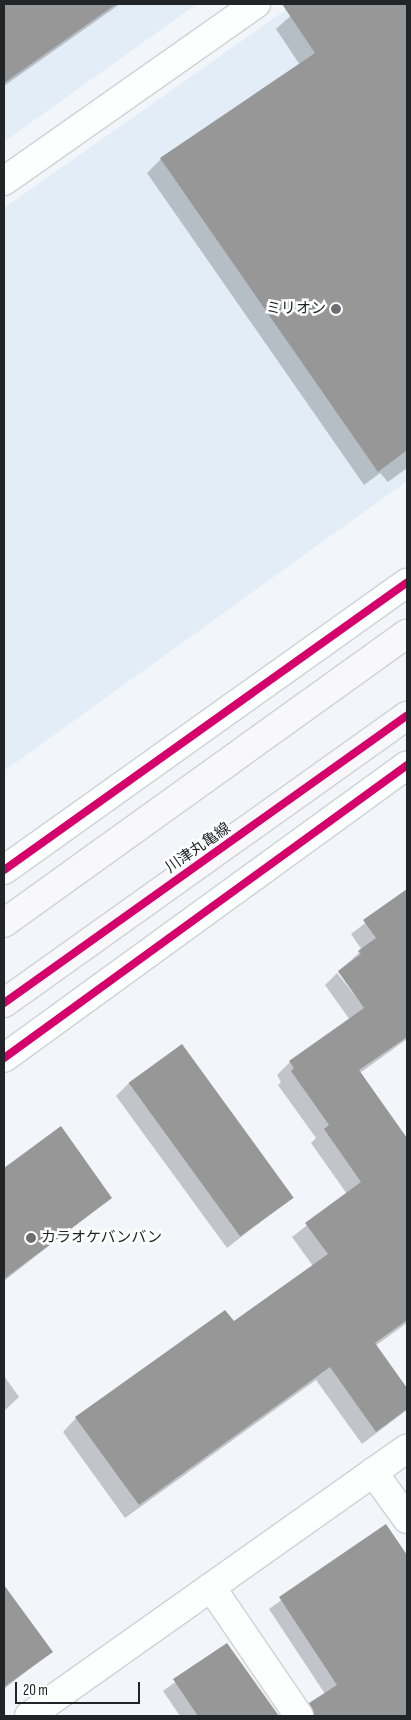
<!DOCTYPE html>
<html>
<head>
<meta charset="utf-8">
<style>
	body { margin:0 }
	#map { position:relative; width:411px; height:1720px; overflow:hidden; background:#f2f6fa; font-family:"Sofia Sans Condensed","Noto Sans JP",sans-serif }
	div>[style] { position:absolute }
	.built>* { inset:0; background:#e3edf7 }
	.shadow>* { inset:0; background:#0003 }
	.building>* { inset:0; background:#979798; transform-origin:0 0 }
	.roads { filter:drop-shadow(1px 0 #cfd2d5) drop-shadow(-1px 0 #cfd2d5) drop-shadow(0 1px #cfd2d5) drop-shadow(0 -1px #cfd2d5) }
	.minor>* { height:28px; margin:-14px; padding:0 14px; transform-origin:14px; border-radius:14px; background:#fdfefe }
	.tertiary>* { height:28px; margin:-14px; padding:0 14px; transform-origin:14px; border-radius:14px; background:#fdfefe }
	.secondary>* { height:28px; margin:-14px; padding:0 14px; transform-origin:14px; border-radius:14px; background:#f8f8fa }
	.cycleway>* { height:8px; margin:-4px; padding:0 4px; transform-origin:4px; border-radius:4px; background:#d6006c }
	.dots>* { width:14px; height:14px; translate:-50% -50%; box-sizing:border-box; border:2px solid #fff; border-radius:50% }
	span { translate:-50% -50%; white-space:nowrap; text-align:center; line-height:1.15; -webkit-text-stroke:5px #fff; paint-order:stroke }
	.poi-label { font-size:15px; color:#222528 }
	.right { translate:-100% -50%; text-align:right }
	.left { translate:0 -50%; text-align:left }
	.street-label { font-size:15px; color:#222528 }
	.frame { position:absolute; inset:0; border:5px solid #222528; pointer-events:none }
	.scale { position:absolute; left:15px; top:1682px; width:125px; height:22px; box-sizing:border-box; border:2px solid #222528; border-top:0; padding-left:6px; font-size:15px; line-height:18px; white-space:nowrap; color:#222528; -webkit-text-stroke:4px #fff; paint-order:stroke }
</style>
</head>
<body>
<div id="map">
	<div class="built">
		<div style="clip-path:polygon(4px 4px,197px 4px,4px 142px)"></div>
		<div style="clip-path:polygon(294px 4px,350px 4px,407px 85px,407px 481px,4px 771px,4px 208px)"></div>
	</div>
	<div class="shadow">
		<div style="clip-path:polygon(4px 4px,120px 4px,4px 86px)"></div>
		<div style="clip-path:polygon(304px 4px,407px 4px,407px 468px,388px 482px,380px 473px,364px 485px,147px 173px,161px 159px,300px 65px,276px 29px)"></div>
		<div style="clip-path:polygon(407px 891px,407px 1039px,360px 1073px,407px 1140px,407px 1323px,375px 1346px,407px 1390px,407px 1410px,362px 1444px,316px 1380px,125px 1518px,63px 1432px,76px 1418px,233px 1323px,313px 1266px,292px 1237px,347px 1194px,311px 1143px,316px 1138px,278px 1085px,281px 1082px,277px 1075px,290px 1062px,350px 1020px,325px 985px,337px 973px,369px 1013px,338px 972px,362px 950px,351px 934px)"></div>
		<div style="clip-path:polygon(129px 1083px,291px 1198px,227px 1248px,116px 1096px)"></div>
		<div style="clip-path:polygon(61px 1127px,110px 1198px,4px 1281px,4px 1169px)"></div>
		<div style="clip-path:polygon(4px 1376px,19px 1397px,4px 1411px)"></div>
		<div style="clip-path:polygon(385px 1525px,407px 1558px,407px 1716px,300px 1716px,325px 1694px,269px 1609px)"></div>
		<div style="clip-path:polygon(4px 1587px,51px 1652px,4px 1689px)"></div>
		<div style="clip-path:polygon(227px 1644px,277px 1716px,180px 1716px,163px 1691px)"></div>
	</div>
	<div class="building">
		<div style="clip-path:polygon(4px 4px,116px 4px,4px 83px)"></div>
		<div style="clip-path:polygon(282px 4px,407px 4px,407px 450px,378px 472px,160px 158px,315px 53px)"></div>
		<div style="clip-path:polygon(407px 889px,407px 1037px,359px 1070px,407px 1138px,407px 1320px,375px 1343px,407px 1388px,407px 1409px,376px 1432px,330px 1367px,139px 1505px,75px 1417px,225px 1310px,234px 1321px,328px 1254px,305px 1223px,361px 1182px,324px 1129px,329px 1125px,291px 1071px,294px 1068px,289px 1061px,364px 1008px,338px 971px,361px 954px,358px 951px,376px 938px,363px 920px)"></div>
		<div style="left:182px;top:1044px;width:190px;height:66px;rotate:54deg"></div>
		<div style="clip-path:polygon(61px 1126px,112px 1198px,4px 1279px,4px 1168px)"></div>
		<div style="clip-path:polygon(386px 1524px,407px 1555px,407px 1716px,314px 1716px,309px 1703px,337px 1685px,279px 1597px)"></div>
		<div style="clip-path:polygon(4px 1585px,53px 1652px,4px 1687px)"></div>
		<div style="clip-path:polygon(227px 1643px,279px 1716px,198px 1716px,173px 1679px)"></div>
	</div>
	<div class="roads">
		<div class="minor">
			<div style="left:4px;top:870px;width:495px;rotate:-35.5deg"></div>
			<div style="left:4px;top:1058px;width:498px;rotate:-36deg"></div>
			<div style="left:373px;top:1472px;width:58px;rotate:54.1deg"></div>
			<div style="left:211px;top:1587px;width:156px;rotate:55.7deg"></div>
		</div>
		<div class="tertiary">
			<div style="left:4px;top:181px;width:308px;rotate:-35.1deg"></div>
			<div style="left:29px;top:1716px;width:463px;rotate:-35.3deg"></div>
		</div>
		<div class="secondary">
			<div style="left:4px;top:923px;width:496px;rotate:-35.7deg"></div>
			<div style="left:4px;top:1003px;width:495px;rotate:-35.5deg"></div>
		</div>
	</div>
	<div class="cycleway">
		<div style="left:4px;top:870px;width:495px;rotate:-35.5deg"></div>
		<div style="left:4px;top:1003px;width:495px;rotate:-35.5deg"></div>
		<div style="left:4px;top:1058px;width:498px;rotate:-36deg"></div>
	</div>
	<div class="dots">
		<div style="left:336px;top:309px;background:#6b6e72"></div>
		<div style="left:31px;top:1238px;background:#6b6e72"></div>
	</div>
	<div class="poi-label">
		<span class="right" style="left:326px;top:309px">ミリオン</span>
		<span class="left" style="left:41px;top:1238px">カラオケバンバン</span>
	</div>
	<div class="street-label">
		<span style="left:198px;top:848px;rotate:-35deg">川津丸亀線</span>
	</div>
	<div class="frame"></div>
	<div class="scale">20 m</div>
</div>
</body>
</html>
